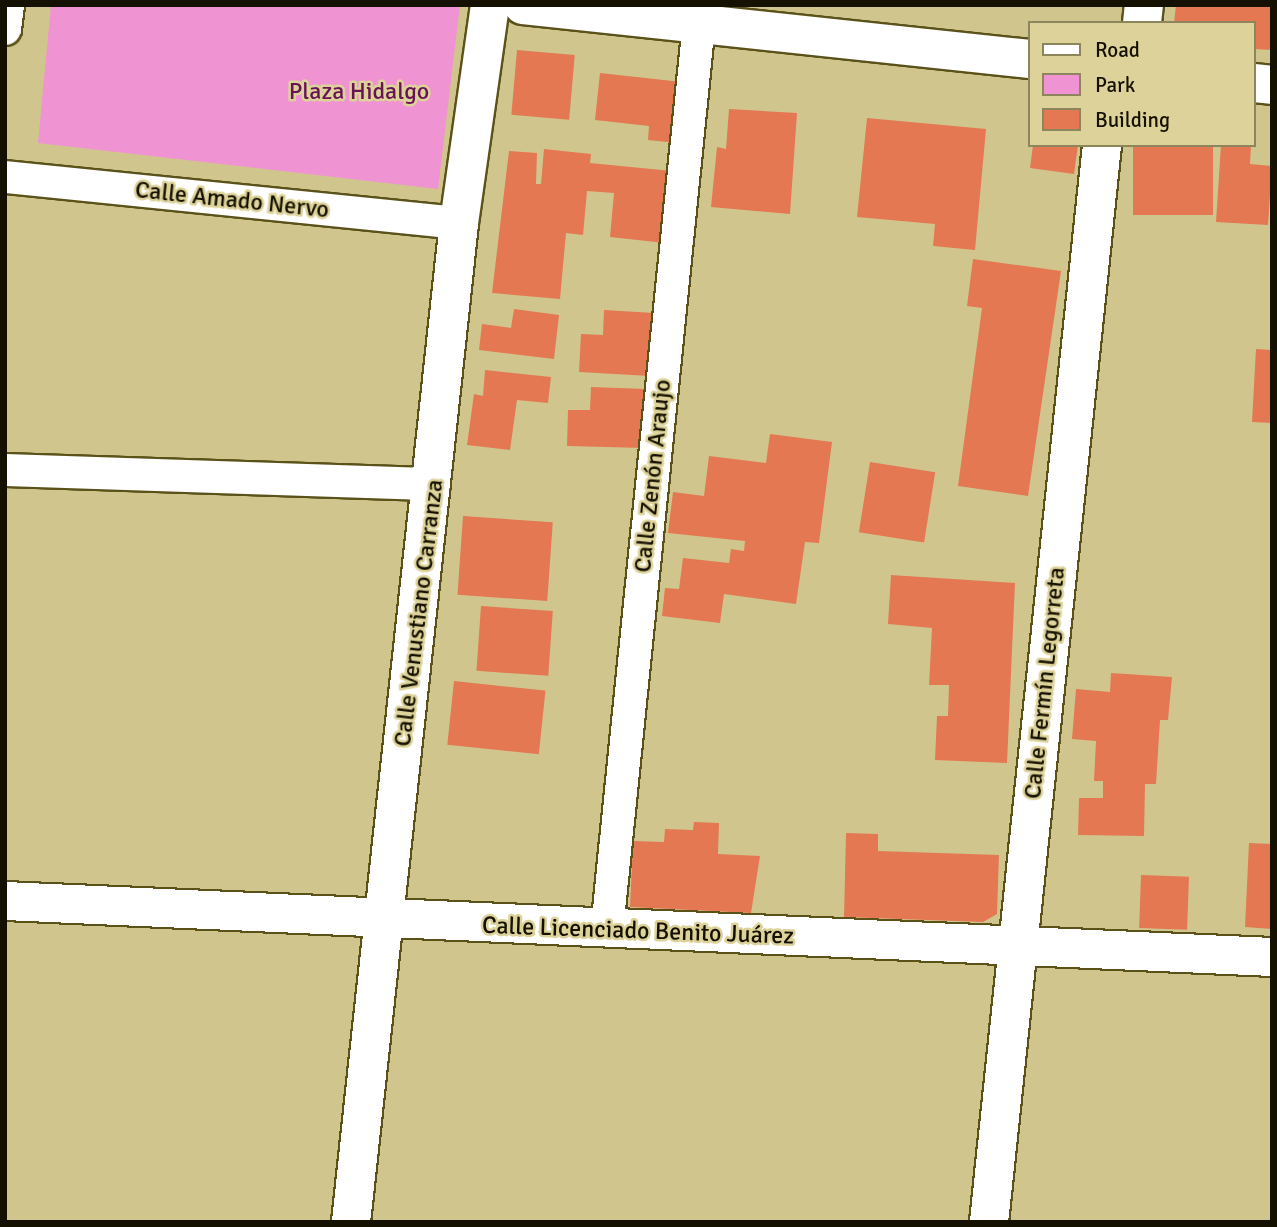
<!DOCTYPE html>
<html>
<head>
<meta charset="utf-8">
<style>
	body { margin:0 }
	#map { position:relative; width:1277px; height:1227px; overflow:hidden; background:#d0c68d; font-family:Signika,sans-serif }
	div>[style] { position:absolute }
	.green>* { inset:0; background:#ef93d2 }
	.building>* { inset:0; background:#e37853; transform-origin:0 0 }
	.roads { filter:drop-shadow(2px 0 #5b521a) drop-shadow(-2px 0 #5b521a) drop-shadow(0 2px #5b521a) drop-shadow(0 -2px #5b521a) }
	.street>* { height:32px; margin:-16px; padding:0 16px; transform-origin:16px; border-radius:16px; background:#fff }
	.secondary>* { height:38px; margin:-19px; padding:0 19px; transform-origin:19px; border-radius:19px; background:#fff }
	span { translate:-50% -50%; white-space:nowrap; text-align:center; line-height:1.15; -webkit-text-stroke:5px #ddd39a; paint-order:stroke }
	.park-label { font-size:24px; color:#691355 }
	.street-label { font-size:24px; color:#151100 }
	.frame { position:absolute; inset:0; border:7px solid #151100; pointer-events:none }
	.legend { position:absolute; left:1028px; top:21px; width:228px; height:126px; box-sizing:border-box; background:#ddd39a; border:2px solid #8d855c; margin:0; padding:9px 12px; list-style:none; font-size:21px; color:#151100 }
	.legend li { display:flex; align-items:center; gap:14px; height:35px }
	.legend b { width:35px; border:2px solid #8d855c }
</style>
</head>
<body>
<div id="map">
	<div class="green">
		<div style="clip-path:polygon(51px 5px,460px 5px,438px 189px,38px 143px)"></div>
	</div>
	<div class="building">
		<div style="clip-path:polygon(1176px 5px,1272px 5px,1272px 50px,1254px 49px,1254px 23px,1174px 23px)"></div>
		<div style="left:517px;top:50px;width:58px;height:65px;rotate:5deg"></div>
		<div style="clip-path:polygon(600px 73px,682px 82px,676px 143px,648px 140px,649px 126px,595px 120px)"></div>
		<div style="clip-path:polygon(729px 109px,797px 113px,790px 214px,711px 207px,717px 147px,726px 149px)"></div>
		<div style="clip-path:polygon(867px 118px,986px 129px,975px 250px,933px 246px,935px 224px,857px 217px)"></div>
		<div style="clip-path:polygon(1033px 145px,1078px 145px,1074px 174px,1030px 168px)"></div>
		<div style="left:1133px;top:145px;width:80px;height:70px"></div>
		<div style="clip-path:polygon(1221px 145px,1251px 145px,1250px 164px,1272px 166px,1268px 225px,1216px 222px)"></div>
		<div style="clip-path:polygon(544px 149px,591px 154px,590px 163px,672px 171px,665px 243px,610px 237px,614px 193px,587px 191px,583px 235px,566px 233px,560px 299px,492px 293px,509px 151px,537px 153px,536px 184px,541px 184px)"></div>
		<div style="clip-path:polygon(973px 259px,1061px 271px,1028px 496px,958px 486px,982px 308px,967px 306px)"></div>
		<div style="clip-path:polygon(514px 309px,559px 315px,554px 359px,479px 350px,482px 324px,511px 328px)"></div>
		<div style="clip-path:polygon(604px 310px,654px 313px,650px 376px,579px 372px,581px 334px,603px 335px)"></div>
		<div style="clip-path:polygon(1256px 349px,1272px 350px,1272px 423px,1252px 422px)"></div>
		<div style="clip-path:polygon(485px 370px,551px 377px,548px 403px,517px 400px,510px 450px,467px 445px,474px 394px,483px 396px)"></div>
		<div style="clip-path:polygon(591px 387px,646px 389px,644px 448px,567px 446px,568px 410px,590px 410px)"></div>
		<div style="clip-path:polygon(770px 434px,832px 442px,819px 543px,805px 542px,796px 604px,724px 594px,720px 623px,662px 616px,665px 588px,679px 589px,683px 558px,729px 563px,731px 549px,744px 551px,745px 541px,668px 533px,673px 492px,704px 496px,709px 456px,766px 463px)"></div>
		<div style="left:870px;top:462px;width:66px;height:71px;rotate:9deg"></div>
		<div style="left:463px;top:516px;width:90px;height:79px;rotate:4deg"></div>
		<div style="clip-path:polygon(891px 575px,1015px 583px,1007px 763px,935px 760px,937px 716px,948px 716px,949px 685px,929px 685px,932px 628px,888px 624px)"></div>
		<div style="left:481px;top:606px;width:72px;height:65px;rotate:4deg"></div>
		<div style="clip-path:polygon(1111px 673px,1172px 677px,1168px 720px,1160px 720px,1156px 784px,1145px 784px,1144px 836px,1078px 835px,1079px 798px,1103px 798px,1103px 781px,1094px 781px,1096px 741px,1072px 739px,1076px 689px,1110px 692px)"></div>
		<div style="left:454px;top:681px;width:92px;height:64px;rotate:6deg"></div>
		<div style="clip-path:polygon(694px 822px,719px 823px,718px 854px,760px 856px,751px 913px,630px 907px,633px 841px,664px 842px,665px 829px,693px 830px)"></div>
		<div style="clip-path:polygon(846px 833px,878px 834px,878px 851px,999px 855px,997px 914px,983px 922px,844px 917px)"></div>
		<div style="clip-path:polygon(1249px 843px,1272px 844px,1272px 929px,1245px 927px)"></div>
		<div style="left:1141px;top:875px;width:48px;height:53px;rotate:2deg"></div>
	</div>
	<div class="roads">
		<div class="street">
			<div style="left:5px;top:29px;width:24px;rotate:-83deg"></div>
			<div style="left:5px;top:177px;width:456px;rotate:5.8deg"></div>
			<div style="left:5px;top:470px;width:429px;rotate:1.9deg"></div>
			<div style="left:607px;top:929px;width:910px;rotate:-84.2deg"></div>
		</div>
		<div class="secondary">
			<div style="left:523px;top:5px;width:510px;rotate:6.08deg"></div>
			<div style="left:1142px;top:23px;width:18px;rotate:-84deg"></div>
			<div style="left:1254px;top:83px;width:18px;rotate:6deg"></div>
			<div style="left:5px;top:901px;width:1268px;rotate:2.53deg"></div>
			<div style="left:351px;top:1222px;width:1005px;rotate:-83.83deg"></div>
			<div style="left:459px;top:223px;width:220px;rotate:-81.9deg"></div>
			<div style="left:989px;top:1222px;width:1083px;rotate:-84.01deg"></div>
		</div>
	</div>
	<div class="park-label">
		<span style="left:359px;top:92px">Plaza Hidalgo</span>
	</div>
	<div class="street-label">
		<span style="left:232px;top:200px;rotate:6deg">Calle Amado Nervo</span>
		<span style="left:653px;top:476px;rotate:-84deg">Calle Zenón Araujo</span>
		<span style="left:419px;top:613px;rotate:-83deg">Calle Venustiano Carranza</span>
		<span style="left:1045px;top:683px;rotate:-84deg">Calle Fermín Legorreta</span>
		<span style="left:638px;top:931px;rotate:2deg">Calle Licenciado Benito Juárez</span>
	</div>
	<div class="frame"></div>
	<ul class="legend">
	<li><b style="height:9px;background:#fff"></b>Road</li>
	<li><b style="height:19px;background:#ef93d2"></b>Park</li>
	<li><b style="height:19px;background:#e37853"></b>Building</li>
	</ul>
</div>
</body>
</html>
